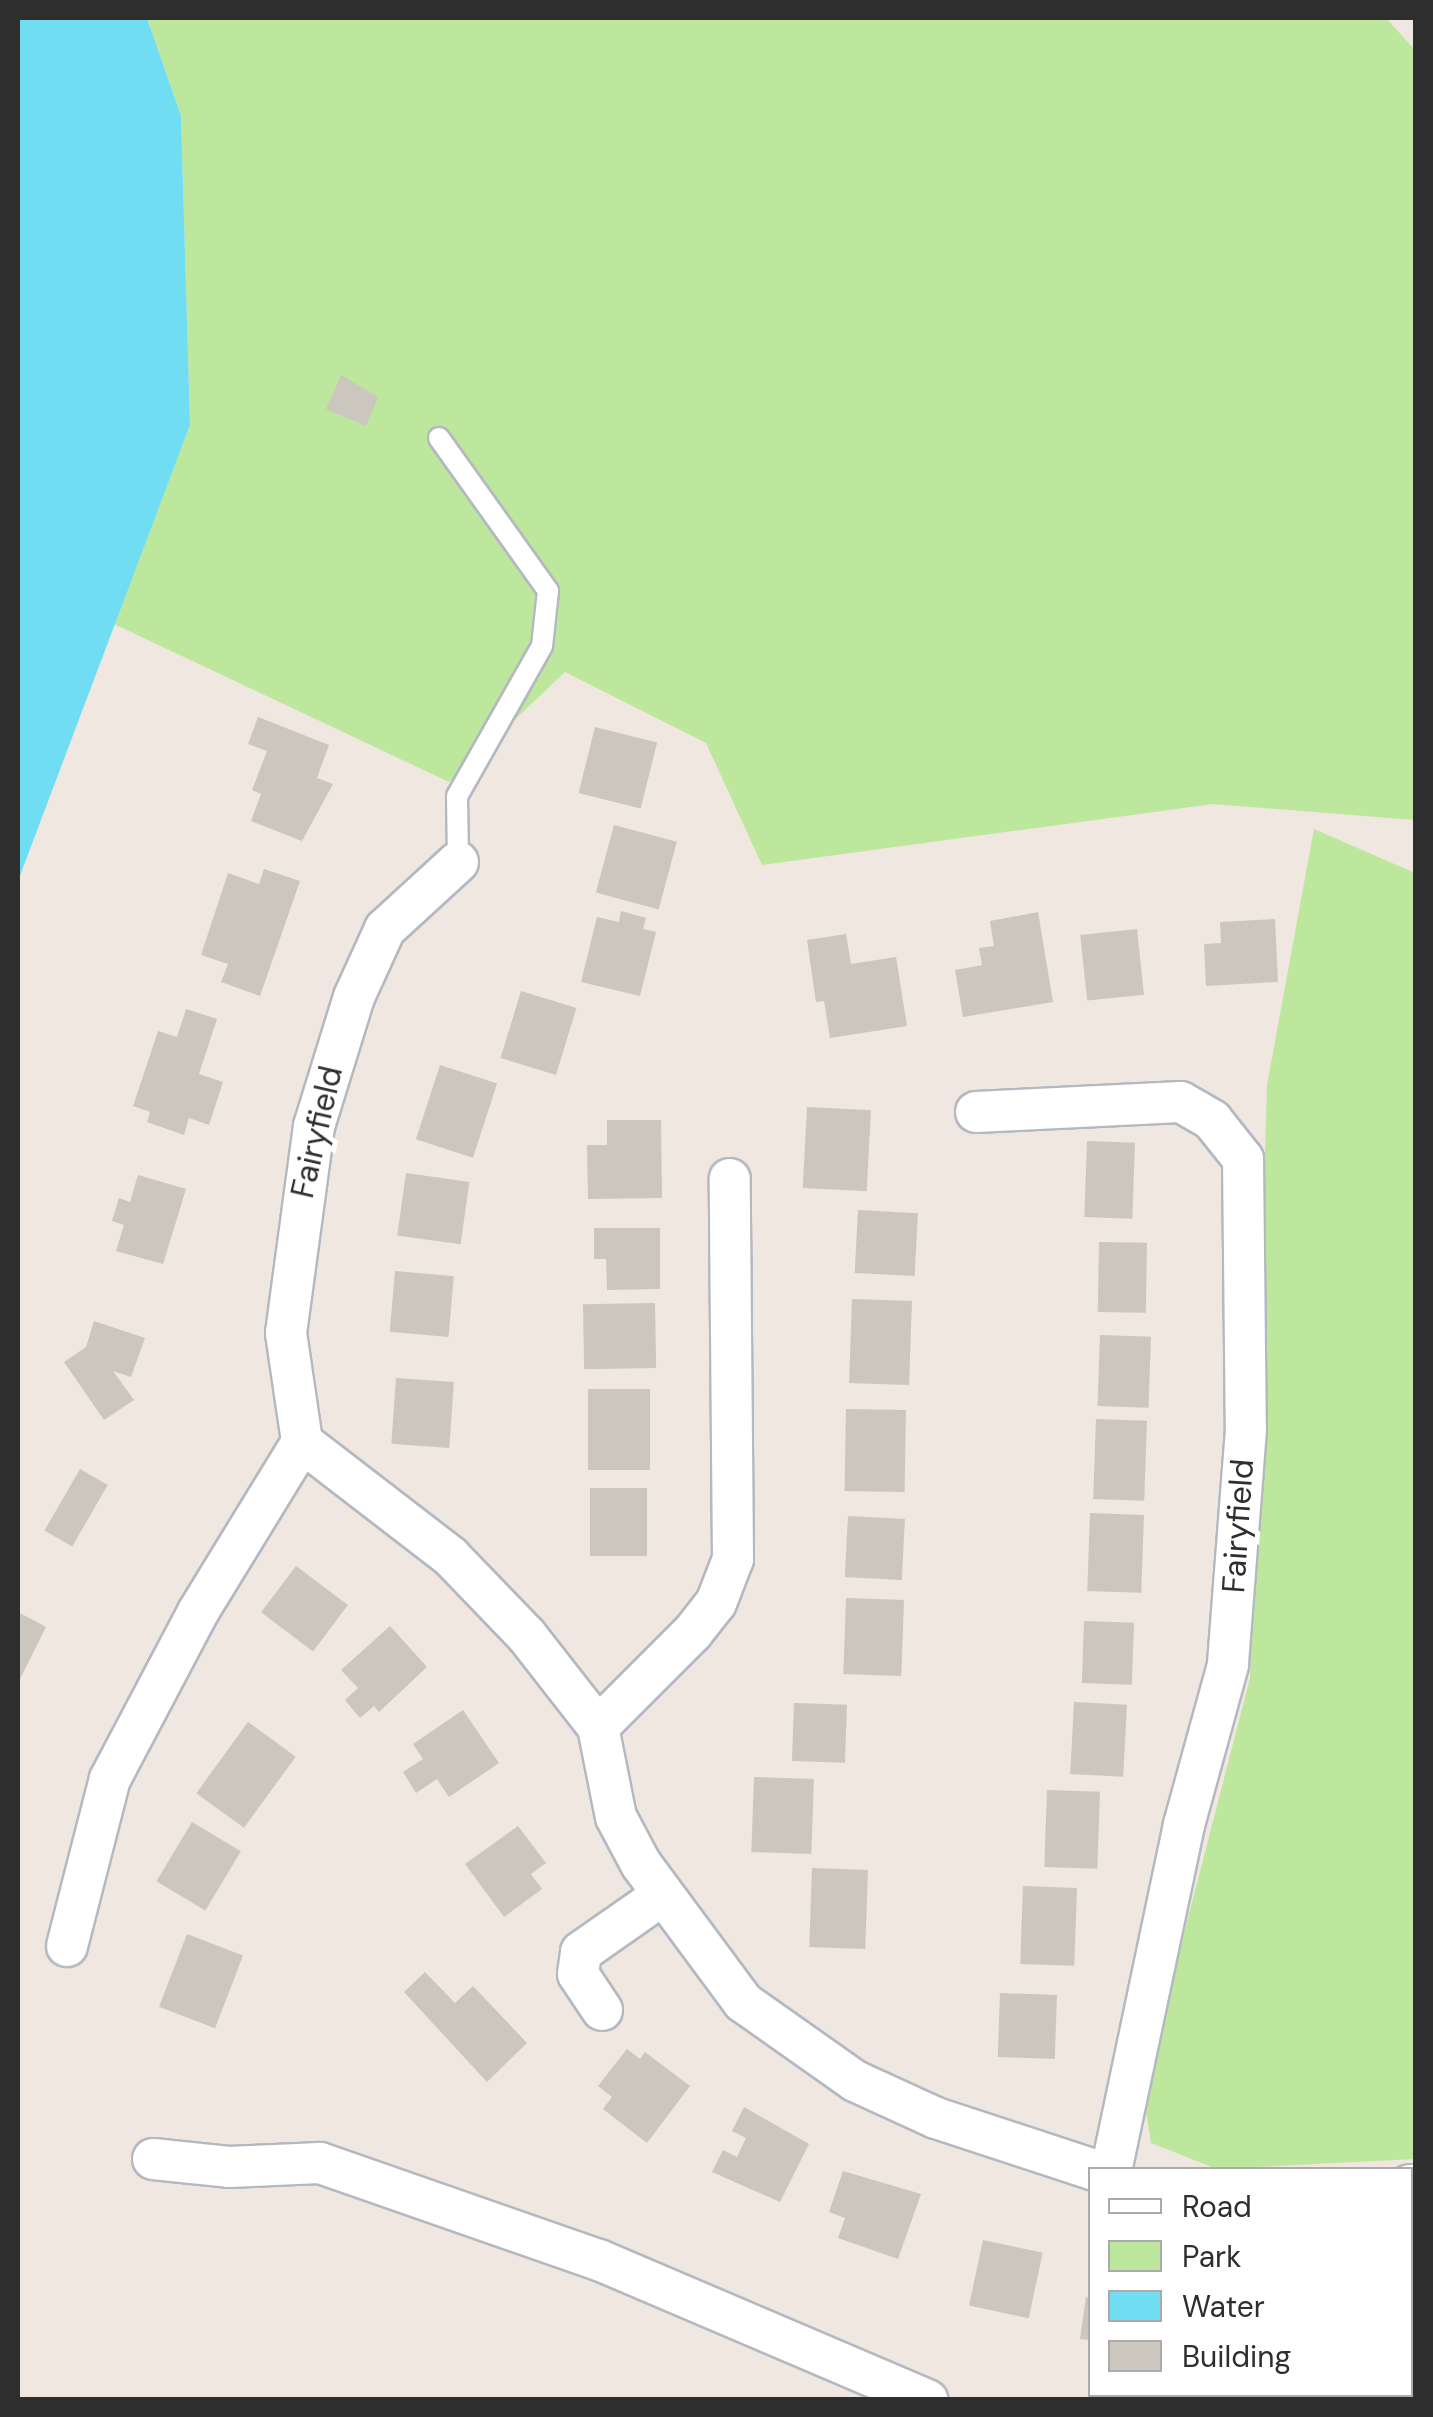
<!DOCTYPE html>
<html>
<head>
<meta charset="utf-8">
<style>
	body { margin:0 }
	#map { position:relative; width:1433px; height:2417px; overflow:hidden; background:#efe7e0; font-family:"DM Sans",sans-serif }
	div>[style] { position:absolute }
	.green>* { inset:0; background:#bde79c }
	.water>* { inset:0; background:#71ddf3 }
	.building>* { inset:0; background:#cbc6be; transform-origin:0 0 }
	.roads { filter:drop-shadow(2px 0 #b4b8c1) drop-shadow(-2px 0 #b4b8c1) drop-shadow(0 2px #b4b8c1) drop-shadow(0 -2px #b4b8c1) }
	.lane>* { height:20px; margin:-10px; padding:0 10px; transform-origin:10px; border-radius:10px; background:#fff }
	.street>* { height:40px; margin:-20px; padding:0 20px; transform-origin:20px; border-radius:20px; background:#fff }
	span { translate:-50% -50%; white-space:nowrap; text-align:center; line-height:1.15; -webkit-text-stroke:10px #fff; paint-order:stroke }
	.street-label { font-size:32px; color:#2e2e2e }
	.frame { position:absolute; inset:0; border:20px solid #2e2e2e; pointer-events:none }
	.legend { position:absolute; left:1088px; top:2167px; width:325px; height:230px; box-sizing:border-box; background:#fff; border:2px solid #ababab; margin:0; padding:12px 18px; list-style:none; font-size:30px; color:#2e2e2e }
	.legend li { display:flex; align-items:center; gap:20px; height:50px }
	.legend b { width:50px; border:2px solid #ababab }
</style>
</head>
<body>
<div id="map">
	<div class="green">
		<div style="clip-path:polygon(147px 18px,1386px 18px,1415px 50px,1415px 820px,1213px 804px,762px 865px,706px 743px,565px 672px,449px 782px,114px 624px,190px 425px,181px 116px)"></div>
		<div style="clip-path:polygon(1314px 829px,1415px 873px,1415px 2159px,1217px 2169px,1151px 2143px,1143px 2092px,1250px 1678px,1267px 1085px)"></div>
	</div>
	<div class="water">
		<div style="clip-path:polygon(18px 18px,147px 18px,181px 116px,190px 425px,18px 881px)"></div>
	</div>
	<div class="building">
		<div style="clip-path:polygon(341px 375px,378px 397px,366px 426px,326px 409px)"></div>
		<div style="clip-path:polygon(258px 717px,329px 745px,317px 778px,333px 784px,302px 841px,251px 821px,261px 794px,252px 790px,267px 751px,248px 744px)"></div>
		<div style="left:595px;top:727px;width:64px;height:68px;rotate:14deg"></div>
		<div style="left:614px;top:825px;width:65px;height:70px;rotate:15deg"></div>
		<div style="clip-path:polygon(264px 869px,300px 881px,260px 996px,221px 982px,228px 964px,201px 955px,228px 873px,259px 884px)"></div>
		<div style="clip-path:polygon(621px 911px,646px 918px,643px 929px,656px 932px,640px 996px,581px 982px,597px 917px,619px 922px)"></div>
		<div style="clip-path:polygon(1038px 912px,1053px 1002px,963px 1017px,955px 970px,982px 965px,979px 948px,994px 946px,990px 921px)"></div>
		<div style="clip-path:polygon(1275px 919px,1278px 982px,1206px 986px,1204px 944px,1221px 943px,1220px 922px)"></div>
		<div style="left:1137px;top:929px;width:66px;height:57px;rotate:84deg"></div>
		<div style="clip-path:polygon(846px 934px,851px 964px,896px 957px,907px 1026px,830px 1038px,824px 1001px,816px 1002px,807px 940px)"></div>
		<div style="left:521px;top:991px;width:58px;height:70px;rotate:17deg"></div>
		<div style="clip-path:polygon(186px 1009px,217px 1019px,199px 1074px,223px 1082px,209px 1125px,189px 1118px,184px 1135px,147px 1122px,150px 1112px,133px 1106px,158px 1031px,177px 1037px)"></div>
		<div style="left:440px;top:1065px;width:60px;height:78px;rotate:18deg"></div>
		<div style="left:807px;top:1107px;width:64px;height:81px;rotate:3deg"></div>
		<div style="clip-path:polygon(607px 1120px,661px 1120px,662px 1198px,588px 1199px,587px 1145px,607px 1145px)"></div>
		<div style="left:1087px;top:1141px;width:48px;height:76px;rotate:2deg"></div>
		<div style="left:406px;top:1173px;width:64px;height:63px;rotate:8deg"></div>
		<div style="clip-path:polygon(138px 1175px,186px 1189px,163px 1264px,116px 1251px,124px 1225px,112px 1221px,119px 1198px,130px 1202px)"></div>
		<div style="left:858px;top:1210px;width:60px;height:63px;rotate:3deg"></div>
		<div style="clip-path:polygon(594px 1228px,660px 1228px,660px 1289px,607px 1290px,606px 1259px,594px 1259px)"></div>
		<div style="left:1099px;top:1242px;width:48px;height:70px;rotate:1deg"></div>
		<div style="left:395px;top:1271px;width:59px;height:61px;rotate:5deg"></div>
		<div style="left:852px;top:1299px;width:60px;height:84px;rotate:2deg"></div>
		<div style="left:655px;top:1303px;width:65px;height:72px;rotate:89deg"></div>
		<div style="clip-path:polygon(94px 1321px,145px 1338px,131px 1377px,113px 1371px,134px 1400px,104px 1420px,64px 1362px,86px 1347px)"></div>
		<div style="left:1100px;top:1335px;width:51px;height:71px;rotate:2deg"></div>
		<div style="left:396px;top:1378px;width:58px;height:66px;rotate:4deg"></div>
		<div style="left:588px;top:1389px;width:62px;height:81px"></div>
		<div style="left:846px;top:1409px;width:60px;height:82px;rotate:1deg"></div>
		<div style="left:1096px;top:1419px;width:51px;height:80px;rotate:2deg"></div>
		<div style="left:80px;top:1469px;width:32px;height:71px;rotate:30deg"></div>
		<div style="left:590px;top:1488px;width:57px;height:68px"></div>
		<div style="left:1090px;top:1513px;width:54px;height:78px;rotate:2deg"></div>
		<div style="left:848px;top:1516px;width:57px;height:61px;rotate:3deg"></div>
		<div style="left:296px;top:1566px;width:65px;height:58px;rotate:37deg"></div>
		<div style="left:846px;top:1598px;width:58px;height:76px;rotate:2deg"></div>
		<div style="clip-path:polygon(18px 1612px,46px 1627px,18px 1683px)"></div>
		<div style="left:1084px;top:1621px;width:50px;height:62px;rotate:2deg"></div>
		<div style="clip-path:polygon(390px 1626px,427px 1667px,379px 1712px,374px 1706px,360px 1718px,345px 1700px,358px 1688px,341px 1670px)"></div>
		<div style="left:1074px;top:1702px;width:53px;height:72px;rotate:3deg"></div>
		<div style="left:794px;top:1703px;width:53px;height:58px;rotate:2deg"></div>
		<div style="clip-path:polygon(463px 1710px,499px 1763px,449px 1797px,437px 1779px,416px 1793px,403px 1772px,423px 1759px,413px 1744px)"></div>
		<div style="left:248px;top:1722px;width:59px;height:88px;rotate:36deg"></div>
		<div style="left:754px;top:1777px;width:60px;height:75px;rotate:2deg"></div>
		<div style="left:1047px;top:1790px;width:53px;height:77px;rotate:2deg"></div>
		<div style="left:192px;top:1822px;width:57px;height:69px;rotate:31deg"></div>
		<div style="clip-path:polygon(518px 1826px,546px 1863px,531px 1874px,542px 1889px,504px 1917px,465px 1864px)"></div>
		<div style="left:812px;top:1868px;width:56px;height:79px;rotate:2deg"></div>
		<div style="left:1023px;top:1886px;width:54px;height:78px;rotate:2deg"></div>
		<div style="left:187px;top:1934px;width:60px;height:78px;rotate:21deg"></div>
		<div style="clip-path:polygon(425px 1972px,455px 2003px,473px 1986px,527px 2043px,487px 2082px,404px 1992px)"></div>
		<div style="left:1000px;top:1993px;width:57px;height:64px;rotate:2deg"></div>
		<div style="clip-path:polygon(627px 2049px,640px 2059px,645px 2052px,690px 2086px,647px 2143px,603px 2109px,612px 2097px,598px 2086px)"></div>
		<div style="clip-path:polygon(744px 2107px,809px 2144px,780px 2202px,712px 2172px,723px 2150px,737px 2157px,746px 2138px,732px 2131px)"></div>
		<div style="clip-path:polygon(843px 2171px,921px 2194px,898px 2259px,838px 2238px,845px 2218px,829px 2212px)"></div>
		<div style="left:983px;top:2240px;width:61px;height:67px;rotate:12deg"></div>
		<div style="left:1416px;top:2271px;width:76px;height:6px;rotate:90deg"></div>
		<div style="clip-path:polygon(1086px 2297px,1090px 2298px,1090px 2340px,1080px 2339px)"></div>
	</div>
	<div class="roads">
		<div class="lane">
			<div style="left:439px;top:438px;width:188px;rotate:54.5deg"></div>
			<div style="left:548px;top:591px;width:55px;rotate:96.2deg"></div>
			<div style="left:542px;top:646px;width:172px;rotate:119.5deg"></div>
			<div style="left:457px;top:796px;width:66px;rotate:89.1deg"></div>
		</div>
		<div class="street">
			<div style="left:458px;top:862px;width:99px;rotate:137.5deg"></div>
			<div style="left:385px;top:929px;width:75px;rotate:114.5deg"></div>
			<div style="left:354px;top:997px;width:135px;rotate:107.2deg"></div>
			<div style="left:314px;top:1126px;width:209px;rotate:97.7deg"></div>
			<div style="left:286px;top:1333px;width:110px;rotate:81.6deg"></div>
			<div style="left:302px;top:1442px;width:187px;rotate:37.6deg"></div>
			<div style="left:450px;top:1556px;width:111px;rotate:46.1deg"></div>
			<div style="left:527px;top:1636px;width:115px;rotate:52deg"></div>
			<div style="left:598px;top:1727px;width:92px;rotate:78.7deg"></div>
			<div style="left:616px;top:1817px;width:53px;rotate:62deg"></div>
			<div style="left:641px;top:1864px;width:172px;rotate:53.5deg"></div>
			<div style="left:743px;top:2002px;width:137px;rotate:35.2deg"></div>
			<div style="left:855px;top:2081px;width:89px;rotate:24.6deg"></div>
			<div style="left:936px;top:2118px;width:166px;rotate:18.2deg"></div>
			<div style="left:976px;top:1112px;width:205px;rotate:-2.8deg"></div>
			<div style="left:1181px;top:1102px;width:36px;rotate:30deg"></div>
			<div style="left:1212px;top:1120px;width:50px;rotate:51.5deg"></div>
			<div style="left:1243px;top:1159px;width:270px;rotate:89.4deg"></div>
			<div style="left:1246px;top:1429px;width:237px;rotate:94.4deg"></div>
			<div style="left:1228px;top:1665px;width:166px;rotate:105.4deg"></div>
			<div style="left:1184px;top:1825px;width:353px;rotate:101.9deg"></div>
			<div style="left:598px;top:1727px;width:134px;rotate:-45deg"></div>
			<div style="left:693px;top:1632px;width:37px;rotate:-52deg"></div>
			<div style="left:716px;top:1603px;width:47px;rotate:-68.9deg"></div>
			<div style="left:733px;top:1559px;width:380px;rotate:-90.5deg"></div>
			<div style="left:67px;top:1946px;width:172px;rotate:-75.6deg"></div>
			<div style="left:110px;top:1779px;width:189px;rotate:-62.2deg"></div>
			<div style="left:198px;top:1612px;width:199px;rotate:-58.5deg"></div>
			<div style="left:602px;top:2010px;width:43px;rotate:-123.7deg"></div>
			<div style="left:578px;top:1974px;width:22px;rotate:-82deg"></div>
			<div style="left:581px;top:1952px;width:98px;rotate:-35deg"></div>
			<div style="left:153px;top:2159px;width:76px;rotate:6deg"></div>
			<div style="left:229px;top:2167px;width:91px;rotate:-2.5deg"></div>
			<div style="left:320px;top:2163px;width:295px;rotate:19.2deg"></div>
			<div style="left:599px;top:2260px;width:357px;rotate:23.1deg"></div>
			<div style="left:1410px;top:2185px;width:6px"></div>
		</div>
	</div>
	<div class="street-label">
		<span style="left:317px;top:1132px;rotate:-77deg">Fairyfield</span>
		<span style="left:1238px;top:1526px;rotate:-86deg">Fairyfield</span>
	</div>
	<div class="frame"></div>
	<ul class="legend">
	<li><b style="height:12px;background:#fff"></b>Road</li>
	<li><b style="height:28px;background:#bde79c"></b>Park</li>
	<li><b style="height:28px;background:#71ddf3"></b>Water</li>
	<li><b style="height:28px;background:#cbc6be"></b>Building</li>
	</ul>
</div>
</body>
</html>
